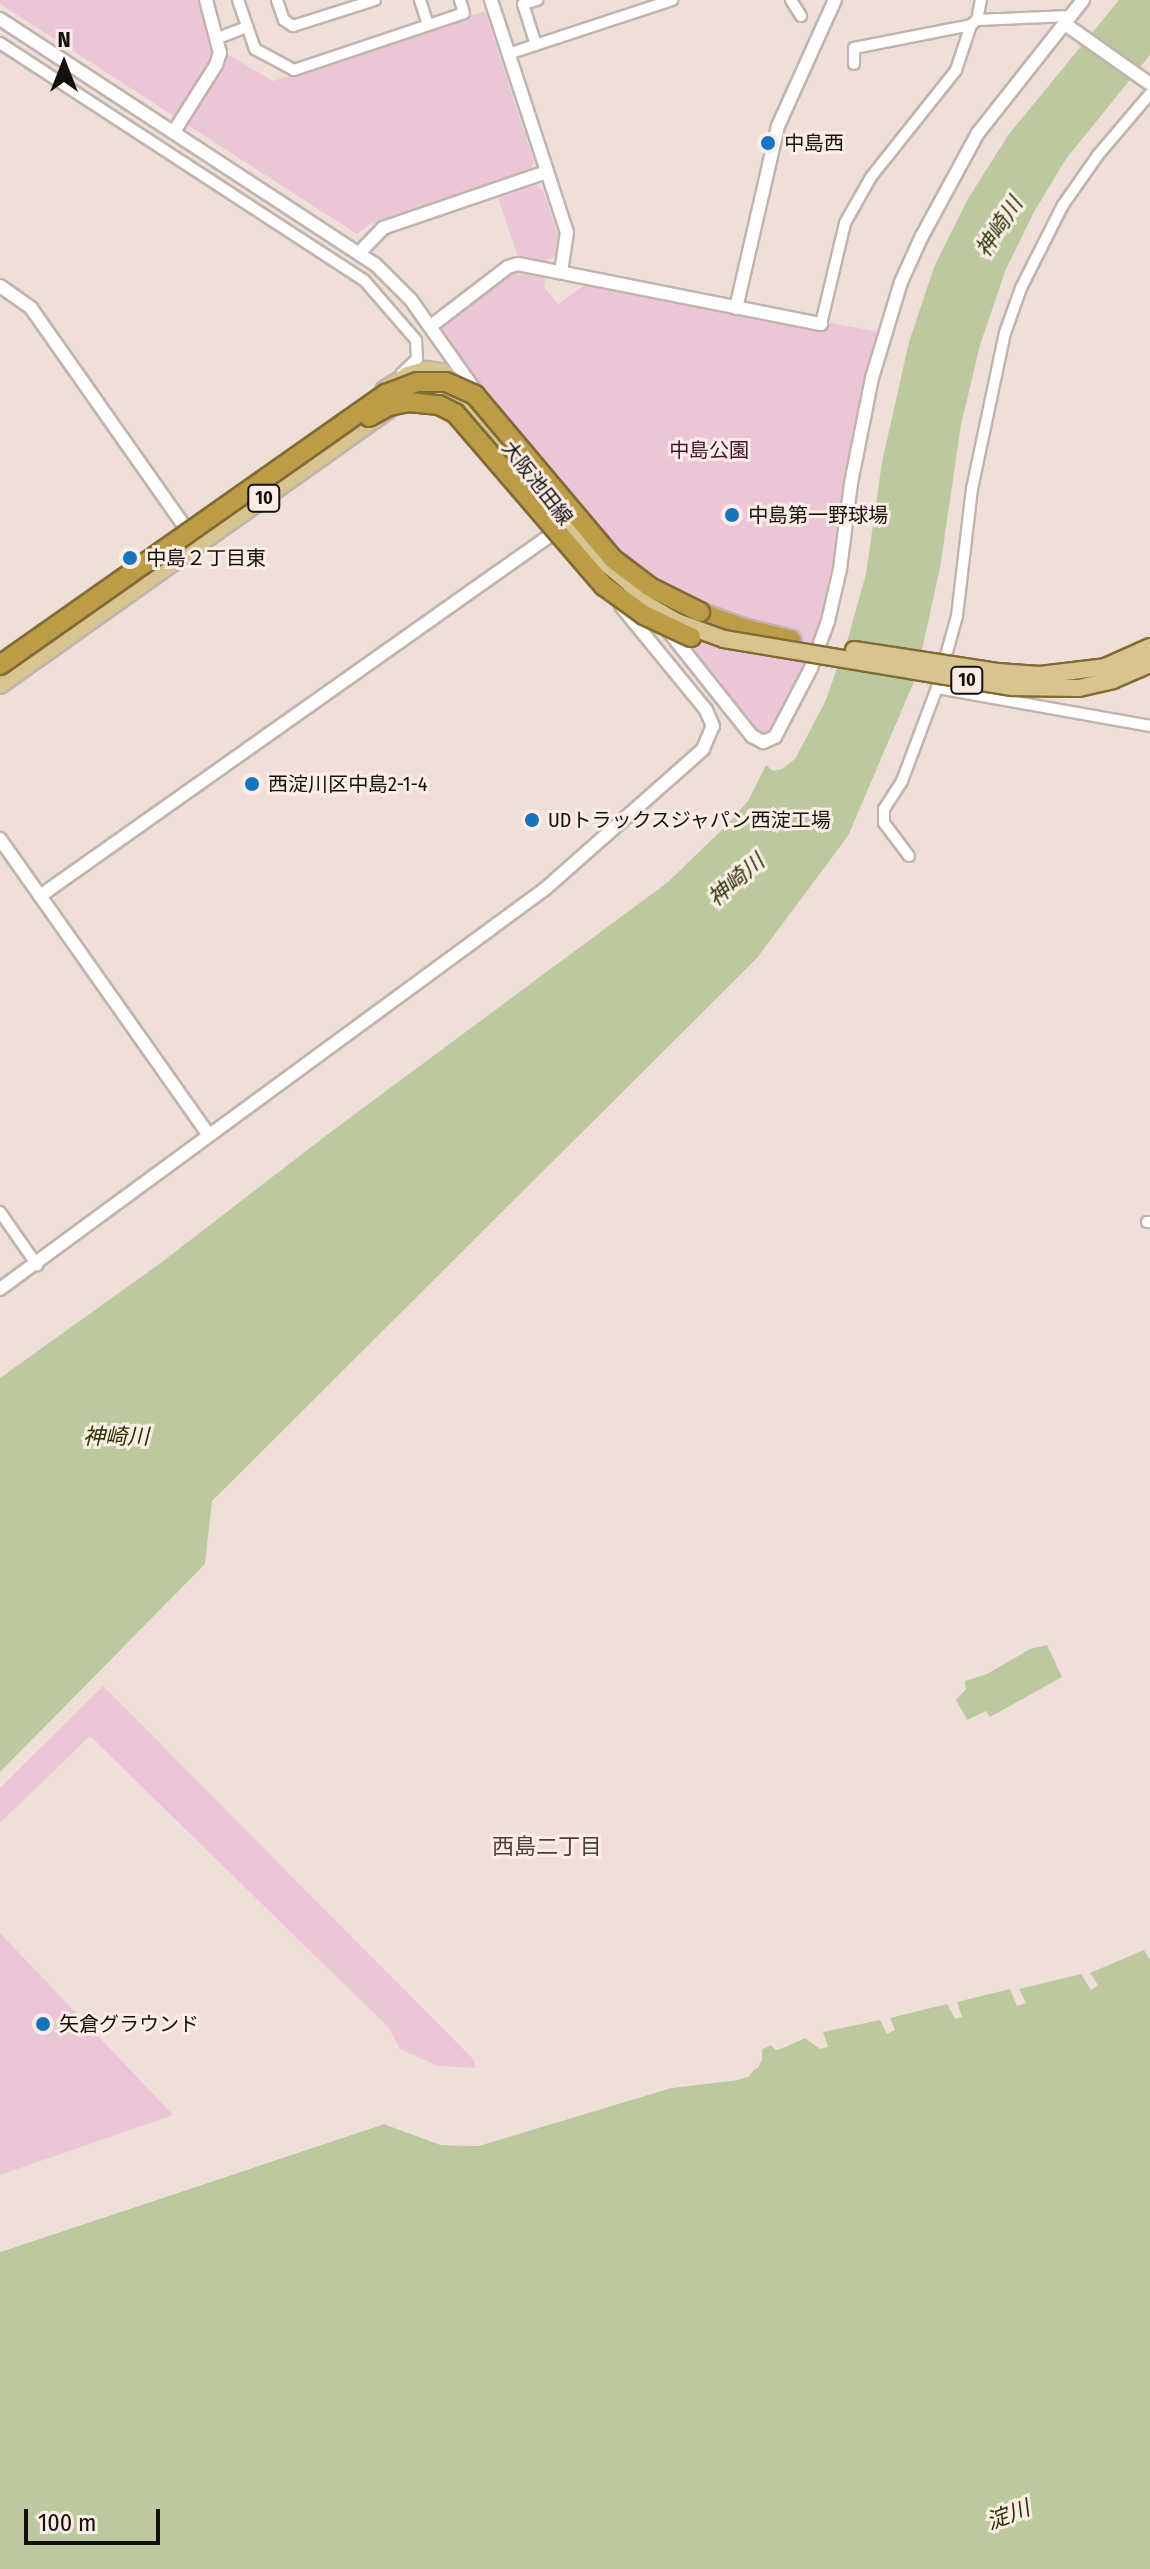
<!DOCTYPE html>
<html>
<head>
<meta charset="utf-8">
<style>
	body { margin:0 }
	#map { position:relative; width:1150px; height:2569px; overflow:hidden; background:#eee0d8; font-family:"Fira Sans Condensed","Noto Sans JP",sans-serif }
	div>[style] { position:absolute }
	.green>* { inset:0; background:#ecc6d7 }
	.water>* { inset:0; background:#bcc99e }
	.pier>* { inset:0; background:#eee0d8 }
	.roads { filter:drop-shadow(2px 0 #c1b4ac) drop-shadow(-2px 0 #c1b4ac) drop-shadow(0 2px #c1b4ac) drop-shadow(0 -2px #c1b4ac) }
	.minor>* { height:10px; margin:-5px; padding:0 5px; transform-origin:5px; border-radius:5px; background:#fff }
	.tertiary>* { height:12px; margin:-6px; padding:0 6px; transform-origin:6px; border-radius:6px; background:#fff }
	.primary>* { height:16px; margin:-8px; padding:0 8px; transform-origin:8px; border-radius:8px; background:#d7c491 }
	.motorway>* { height:18px; margin:-9px; padding:0 9px; transform-origin:9px; border-radius:9px; background:#bd9c48 }
	.bridges { filter:drop-shadow(2px 0 #826b33) drop-shadow(-2px 0 #826b33) drop-shadow(0 2px #826b33) drop-shadow(0 -2px #826b33) }
	.primary-bridge>* { height:16px; margin:-8px; padding:0 8px; transform-origin:8px; border-radius:8px; background:#d7c491 }
	.motorway-bridge>* { height:18px; margin:-9px; padding:0 9px; transform-origin:9px; border-radius:9px; background:#bd9c48 }
	.dots>* { width:22px; height:22px; translate:-50% -50%; box-sizing:border-box; border:4px solid #fbede5; border-radius:50% }
	span { translate:-50% -50%; white-space:nowrap; text-align:center; line-height:1.15; -webkit-text-stroke:6px #fbede5; paint-order:stroke }
	.shield-label span { padding:2px 6px; background:#fbede5; border:2px solid; border-radius:6px; -webkit-text-stroke-width:0 }
	.shield-label { font-size:18px; color:#14100d; font-weight:700 }
	.poi-label { font-size:20px; color:#14100d }
	.left { translate:0 -50%; text-align:left }
	.park-label { font-size:20px; color:#471130 }
	.street-label { font-size:20px; color:#14100d }
	.water-label { font-size:22px; color:#2a3502; font-style:italic }
	.neighbourhood-label { font-size:22px; color:#4a3f38 }
	.north { position:absolute; left:24px; top:24px; width:80px; height:80px; -webkit-text-stroke:6px #fbede5; paint-order:stroke; rotate:0deg; font-size:22px; font-weight:700; line-height:32px; text-align:center; color:#14100d }
	.north::after { content:''; display:block; margin:auto; width:28px; height:36px; background:#14100d; clip-path:polygon(50% 0,100% 100%,50% 72%,0 100%) }
	.scale { position:absolute; left:24px; top:2509px; width:136px; height:36px; box-sizing:border-box; border:4px solid #14100d; border-top:0; padding-left:10px; font-size:24px; line-height:28px; white-space:nowrap; color:#14100d; -webkit-text-stroke:6px #fbede5; paint-order:stroke }
</style>
</head>
<body>
<div id="map">
	<div class="green">
		<div style="clip-path:polygon(0 0,198px 0,214px 46px,273px 81px,485px 11px,534px 162px,530px 171px,370px 224px,357px 234px,0 4px)"></div>
		<div style="clip-path:polygon(536px 185px,543px 190px,558px 235px,555px 256px,544px 262px,518px 257px,498px 198px)"></div>
		<div style="clip-path:polygon(516px 269px,546px 274px,544px 287px,558px 304px,586px 284px,825px 328px,826px 322px,878px 332px,845px 483px,837px 549px,823px 611px,794px 689px,771px 734px,756px 733px,453px 352px,440px 330px,442px 325px)"></div>
		<div style="clip-path:polygon(103px 1686px,474px 2060px,475px 2068px,438px 2066px,400px 2049px,389px 2028px,90px 1736px,0 1823px,0 1788px)"></div>
		<div style="clip-path:polygon(0 1933px,173px 2115px,0 2175px)"></div>
	</div>
	<div class="water">
		<div style="clip-path:polygon(1119px 0,1150px 0,1150px 55px,1066px 159px,1034px 212px,1006px 269px,980px 345px,961px 425px,940px 568px,916px 677px,848px 836px,757px 958px,212px 1501px,205px 1564px,0 1772px,0 1378px,162px 1262px,332px 1131px,668px 882px,729px 823px,748px 801px,766px 765px,773px 771px,782px 769px,795px 759px,825px 702px,848px 638px,866px 574px,882px 462px,909px 342px,934px 267px,969px 197px,1009px 134px)"></div>
		<div style="clip-path:polygon(1047px 1645px,1062px 1677px,990px 1717px,986px 1711px,967px 1720px,956px 1700px,966px 1689px,965px 1681px,987px 1674px,1030px 1649px)"></div>
		<div style="clip-path:polygon(1144px 1950px,1150px 1960px,1150px 2569px,0 2569px,0 2252px,384px 2124px,441px 2145px,478px 2146px,671px 2088px,737px 2080px,748px 2077px,762px 2061px,762px 2049px,771px 2045px,776px 2050px,805px 2038px,820px 2049px,828px 2047px,823px 2032px,880px 2020px,887px 2034px,895px 2030px,890px 2018px,947px 2004px,955px 2019px,962px 2017px,957px 2002px,1010px 1989px,1017px 2006px,1026px 2003px,1019px 1989px,1081px 1974px,1091px 1990px,1098px 1985px,1090px 1973px)"></div>
	</div>
	<div class="pier">
		<div style="clip-path:polygon(804px 2034px,810px 2036px,783px 2048px,776px 2050px,771px 2045px,762px 2049px,759px 2067px,737px 2080px,671px 2088px,478px 2146px,441px 2145px,384px 2124px,0 2252px,0 2247px,66px 2223px,140px 2202px,146px 2199px,122px 2202px,119px 2193px,123px 2188px,184px 2168px,194px 2174px,189px 2184px,152px 2197px,384px 2120px,442px 2141px,478px 2143px,670px 2084px,736px 2076px,755px 2067px,761px 2045px,771px 2041px,775px 2046px,782px 2045px)"></div>
	</div>
	<div class="roads">
		<div class="minor">
			<div style="left:238px;top:0;width:52px;rotate:70.9deg"></div>
			<div style="left:255px;top:49px;width:44px;rotate:28.3deg"></div>
			<div style="left:294px;top:70px;width:179px;rotate:-18.5deg"></div>
			<div style="left:464px;top:13px;width:14px;rotate:-107deg"></div>
			<div style="left:277px;top:0;width:21px;rotate:71deg"></div>
			<div style="left:284px;top:20px;width:11px;rotate:34deg"></div>
			<div style="left:293px;top:26px;width:86px;rotate:-17.6deg"></div>
			<div style="left:420px;top:0;width:26px;rotate:72deg"></div>
			<div style="left:791px;top:0;width:19px;rotate:58deg"></div>
			<div style="left:977px;top:20px;width:20px;rotate:-79deg"></div>
			<div style="left:218px;top:38px;width:31px;rotate:-21deg"></div>
			<div style="left:0;top:43px;width:434px;rotate:33.1deg"></div>
			<div style="left:364px;top:280px;width:79px;rotate:49.1deg"></div>
			<div style="left:416px;top:340px;width:19px;rotate:87deg"></div>
			<div style="left:417px;top:359px;width:21px;rotate:137deg"></div>
			<div style="left:536px;top:45px;width:43px;rotate:-107.6deg"></div>
			<div style="left:523px;top:4px;width:15px;rotate:-16deg"></div>
			<div style="left:508px;top:54px;width:173px;rotate:-18.2deg"></div>
			<div style="left:854px;top:64px;width:16px;rotate:-90deg"></div>
			<div style="left:854px;top:48px;width:119px;rotate:-11.1deg"></div>
			<div style="left:971px;top:25px;width:8px;rotate:-40deg"></div>
			<div style="left:977px;top:20px;width:93px;rotate:-2.5deg"></div>
			<div style="left:821px;top:324px;width:104px;rotate:-76.6deg"></div>
			<div style="left:845px;top:223px;width:53px;rotate:-60.5deg"></div>
			<div style="left:871px;top:177px;width:137px;rotate:-51.5deg"></div>
			<div style="left:956px;top:70px;width:47px;rotate:-71.6deg"></div>
			<div style="left:937px;top:688px;width:216px;rotate:10.1deg"></div>
			<div style="left:909px;top:856px;width:41px;rotate:-127.1deg"></div>
			<div style="left:884px;top:823px;width:14px;rotate:-90deg"></div>
			<div style="left:884px;top:809px;width:33px;rotate:-57deg"></div>
			<div style="left:902px;top:781px;width:99px;rotate:-69.4deg"></div>
			<div style="left:937px;top:688px;width:75px;rotate:-74.5deg"></div>
			<div style="left:957px;top:616px;width:128px;rotate:-83.3deg"></div>
			<div style="left:972px;top:489px;width:159px;rotate:-78.1deg"></div>
			<div style="left:1005px;top:333px;width:48px;rotate:-70.4deg"></div>
			<div style="left:1021px;top:288px;width:93px;rotate:-63.2deg"></div>
			<div style="left:1063px;top:205px;width:61px;rotate:-55deg"></div>
			<div style="left:1098px;top:155px;width:80px;rotate:-49.6deg"></div>
			<div style="left:0;top:1212px;width:65px;rotate:55.1deg"></div>
			<div style="left:1147px;top:1222px;width:3px"></div>
		</div>
		<div class="tertiary">
			<div style="left:491px;top:0;width:244px;rotate:71.9deg"></div>
			<div style="left:567px;top:232px;width:40px;rotate:98.5deg"></div>
			<div style="left:0;top:19px;width:448px;rotate:33.2deg"></div>
			<div style="left:375px;top:264px;width:51px;rotate:45deg"></div>
			<div style="left:411px;top:300px;width:118px;rotate:54.7deg"></div>
			<div style="left:1065px;top:24px;width:104px;rotate:35.2deg"></div>
			<div style="left:175px;top:130px;width:77px;rotate:-57.8deg"></div>
			<div style="left:216px;top:65px;width:13px;rotate:-72deg"></div>
			<div style="left:220px;top:53px;width:55px;rotate:-104.8deg"></div>
			<div style="left:360px;top:252px;width:33px;rotate:-46deg"></div>
			<div style="left:383px;top:228px;width:173px;rotate:-18.9deg"></div>
			<div style="left:0;top:286px;width:38px;rotate:35deg"></div>
			<div style="left:31px;top:308px;width:279px;rotate:54.9deg"></div>
			<div style="left:736px;top:308px;width:187px;rotate:-77deg"></div>
			<div style="left:778px;top:126px;width:138px;rotate:-65.7deg"></div>
			<div style="left:431px;top:326px;width:97px;rotate:-37.5deg"></div>
			<div style="left:508px;top:267px;width:10px;rotate:-17deg"></div>
			<div style="left:518px;top:264px;width:309px;rotate:11.2deg"></div>
			<div style="left:666px;top:628px;width:138px;rotate:51.5deg"></div>
			<div style="left:752px;top:736px;width:13px;rotate:29deg"></div>
			<div style="left:763px;top:742px;width:13px;rotate:-23deg"></div>
			<div style="left:775px;top:737px;width:78px;rotate:-62.4deg"></div>
			<div style="left:811px;top:668px;width:50px;rotate:-70.1deg"></div>
			<div style="left:828px;top:621px;width:53px;rotate:-77deg"></div>
			<div style="left:840px;top:569px;width:87px;rotate:-82.7deg"></div>
			<div style="left:851px;top:483px;width:107px;rotate:-78.7deg"></div>
			<div style="left:872px;top:378px;width:100px;rotate:-73.2deg"></div>
			<div style="left:901px;top:282px;width:51px;rotate:-65.5deg"></div>
			<div style="left:922px;top:236px;width:117px;rotate:-61.5deg"></div>
			<div style="left:978px;top:133px;width:169px;rotate:-51.7deg"></div>
			<div style="left:0;top:839px;width:362px;rotate:54.8deg"></div>
			<div style="left:40px;top:896px;width:627px;rotate:-35.26deg"></div>
			<div style="left:0;top:1289px;width:676px;rotate:-36.28deg"></div>
			<div style="left:545px;top:889px;width:211px;rotate:-41.5deg"></div>
			<div style="left:703px;top:749px;width:25px;rotate:-67deg"></div>
			<div style="left:713px;top:726px;width:17px;rotate:-114deg"></div>
			<div style="left:706px;top:710px;width:134px;rotate:-129.3deg"></div>
		</div>
		<div class="primary">
			<div style="left:384px;top:390px;width:28px;rotate:-32deg"></div>
			<div style="left:408px;top:375px;width:19px;rotate:-16deg"></div>
			<div style="left:426px;top:370px;width:17px;rotate:7deg"></div>
			<div style="left:443px;top:372px;width:23px;rotate:40deg"></div>
			<div style="left:0;top:685px;width:501px;rotate:-35.34deg"></div>
			<div style="left:409px;top:395px;width:24px;rotate:-12deg"></div>
			<div style="left:432px;top:390px;width:22px;rotate:10deg"></div>
			<div style="left:454px;top:394px;width:100px;rotate:50.3deg"></div>
		</div>
		<div class="motorway">
			<div style="left:700px;top:612px;width:46px;rotate:20.4deg"></div>
			<div style="left:743px;top:628px;width:50px;rotate:13.8deg"></div>
		</div>
	</div>
	<div class="bridges">
		<div class="primary-bridge">
			<div style="left:518px;top:471px;width:45px;rotate:51.3deg"></div>
			<div style="left:544px;top:492px;width:88px;rotate:49.6deg"></div>
			<div style="left:601px;top:559px;width:56px;rotate:39.9deg"></div>
			<div style="left:630px;top:595px;width:54px;rotate:29.9deg"></div>
			<div style="left:677px;top:622px;width:50px;rotate:19.9deg"></div>
			<div style="left:724px;top:639px;width:292px;rotate:9.5deg"></div>
			<div style="left:1012px;top:687px;width:67px;rotate:0.9deg"></div>
			<div style="left:1079px;top:688px;width:35px;rotate:-13deg"></div>
			<div style="left:1113px;top:680px;width:40px;rotate:-23.4deg"></div>
			<div style="left:854px;top:650px;width:145px;rotate:8.7deg"></div>
			<div style="left:997px;top:672px;width:43px;rotate:4deg"></div>
			<div style="left:1040px;top:675px;width:65px;rotate:-7deg"></div>
			<div style="left:1105px;top:667px;width:49px;rotate:-24deg"></div>
		</div>
		<div class="motorway-bridge">
			<div style="left:369px;top:417px;width:23px;rotate:-29deg"></div>
			<div style="left:389px;top:406px;width:20px;rotate:-11deg"></div>
			<div style="left:409px;top:402px;width:30px;rotate:6deg"></div>
			<div style="left:439px;top:405px;width:18px;rotate:27deg"></div>
			<div style="left:455px;top:413px;width:228px;rotate:49.3deg"></div>
			<div style="left:604px;top:586px;width:49px;rotate:35.9deg"></div>
			<div style="left:644px;top:615px;width:52px;rotate:25.1deg"></div>
			<div style="left:0;top:665px;width:472px;rotate:-35.1deg"></div>
			<div style="left:386px;top:394px;width:33px;rotate:-21deg"></div>
			<div style="left:417px;top:382px;width:29px"></div>
			<div style="left:446px;top:382px;width:32px;rotate:24deg"></div>
			<div style="left:475px;top:395px;width:214px;rotate:49.9deg"></div>
			<div style="left:613px;top:559px;width:46px;rotate:37.1deg"></div>
			<div style="left:650px;top:587px;width:56px;rotate:26.6deg"></div>
		</div>
	</div>
	<div class="dots">
		<div style="left:768px;top:143px;background:#1774c0"></div>
		<div style="left:732px;top:515px;background:#1774c0"></div>
		<div style="left:130px;top:558px;background:#1774c0"></div>
		<div style="left:252px;top:784px;background:#1774c0"></div>
		<div style="left:532px;top:820px;background:#1774c0"></div>
		<div style="left:43px;top:2024px;background:#1774c0"></div>
	</div>
	<div class="shield-label">
		<span style="left:264px;top:498px">10</span>
		<span style="left:967px;top:680px">10</span>
	</div>
	<div class="poi-label">
		<span class="left" style="left:784px;top:143px">中島西</span>
		<span class="left" style="left:748px;top:515px">中島第一野球場</span>
		<span class="left" style="left:146px;top:558px">中島２丁目東</span>
		<span class="left" style="left:268px;top:784px">西淀川区中島2-1-4</span>
		<span class="left" style="left:548px;top:820px">UDトラックスジャパン西淀工場</span>
		<span class="left" style="left:59px;top:2024px">矢倉グラウンド</span>
	</div>
	<div class="park-label">
		<span style="left:709px;top:450px">中島公園</span>
	</div>
	<div class="street-label">
		<span style="left:537px;top:483px;rotate:52deg">大阪池田線</span>
	</div>
	<div class="water-label">
		<span style="left:999px;top:227px;rotate:-57deg">神崎川</span>
		<span style="left:736px;top:880px;rotate:-41deg">神崎川</span>
		<span style="left:116px;top:1437px">神崎川</span>
		<span style="left:1008px;top:2515px;rotate:-21deg">淀川</span>
	</div>
	<div class="neighbourhood-label">
		<span style="left:547px;top:1847px">西島二丁目</span>
	</div>
	<div class="north">N</div>
	<div class="scale">100 m</div>
</div>
</body>
</html>
